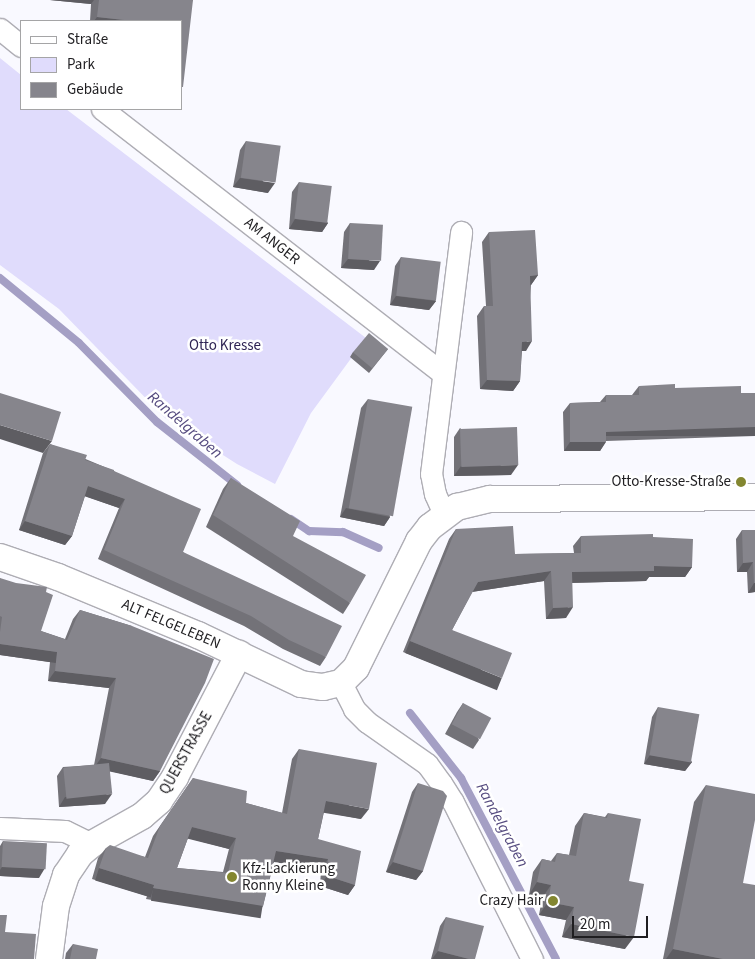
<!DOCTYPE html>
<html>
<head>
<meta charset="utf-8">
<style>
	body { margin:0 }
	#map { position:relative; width:755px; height:959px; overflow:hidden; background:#f9f9ff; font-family:"Source Sans 3",sans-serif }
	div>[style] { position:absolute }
	.green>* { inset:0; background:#e0dcfc }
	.stream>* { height:8px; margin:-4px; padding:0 4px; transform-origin:4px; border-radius:4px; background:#a49fc4 }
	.roads { filter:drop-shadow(1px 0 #aeadb4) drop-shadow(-1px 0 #aeadb4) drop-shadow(0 1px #aeadb4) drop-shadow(0 -1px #aeadb4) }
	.minor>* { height:21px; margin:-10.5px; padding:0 10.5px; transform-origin:10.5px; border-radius:10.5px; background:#fff }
	.tertiary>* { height:26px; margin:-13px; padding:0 13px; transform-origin:13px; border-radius:13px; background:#fff }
	.wall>* { inset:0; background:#737278 }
	.shaded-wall>* { inset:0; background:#5e5d62; transform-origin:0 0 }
	.building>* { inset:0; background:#86858c; transform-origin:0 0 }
	.dots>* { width:14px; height:14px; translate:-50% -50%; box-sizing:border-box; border:2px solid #fff; border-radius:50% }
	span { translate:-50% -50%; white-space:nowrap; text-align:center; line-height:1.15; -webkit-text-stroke:5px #fff; paint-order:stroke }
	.street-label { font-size:15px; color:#1f1e21 }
	.park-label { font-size:15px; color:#2f2454 }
	.poi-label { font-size:15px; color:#1f1e21 }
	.right { translate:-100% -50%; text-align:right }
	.left { translate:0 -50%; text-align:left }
	.water-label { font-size:16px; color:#554b7f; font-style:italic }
	.legend { position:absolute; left:20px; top:20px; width:162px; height:90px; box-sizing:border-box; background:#fff; border:1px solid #a5a5a6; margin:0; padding:6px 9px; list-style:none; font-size:15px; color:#1f1e21 }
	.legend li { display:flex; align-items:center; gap:10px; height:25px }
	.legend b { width:25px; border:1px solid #a5a5a6 }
	.scale { position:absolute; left:572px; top:916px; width:76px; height:22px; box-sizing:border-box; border:2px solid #1f1e21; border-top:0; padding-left:6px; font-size:15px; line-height:18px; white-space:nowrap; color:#1f1e21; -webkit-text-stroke:4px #fff; paint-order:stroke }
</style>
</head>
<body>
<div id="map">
	<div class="green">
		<div style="clip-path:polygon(0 58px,21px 75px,21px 109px,66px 109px,366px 338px,311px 413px,275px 484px,237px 464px,165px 418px,59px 309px,0 265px)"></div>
	</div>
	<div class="stream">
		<div style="left:0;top:278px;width:102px;rotate:39.4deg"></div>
		<div style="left:79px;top:343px;width:111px;rotate:45.4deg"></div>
		<div style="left:157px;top:422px;width:102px;rotate:38.2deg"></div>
		<div style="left:291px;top:519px;width:22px;rotate:34deg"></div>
		<div style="left:309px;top:531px;width:34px;rotate:2deg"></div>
		<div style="left:343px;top:532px;width:39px;rotate:24deg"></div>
		<div style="left:410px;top:713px;width:83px;rotate:51.9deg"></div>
		<div style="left:461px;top:778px;width:204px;rotate:62.3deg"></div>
	</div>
	<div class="roads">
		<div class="minor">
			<div style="left:0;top:29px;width:27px;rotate:39deg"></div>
			<div style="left:102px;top:109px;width:430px;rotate:37.8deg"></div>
			<div style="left:444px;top:514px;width:22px;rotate:-114deg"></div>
			<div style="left:435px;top:494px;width:20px;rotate:-101deg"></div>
			<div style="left:431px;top:474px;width:244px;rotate:-82.9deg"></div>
			<div style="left:341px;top:683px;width:29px;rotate:63deg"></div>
			<div style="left:354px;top:709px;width:18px;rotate:45deg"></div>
			<div style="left:367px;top:722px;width:73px;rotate:35deg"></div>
			<div style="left:427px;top:764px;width:24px;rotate:54deg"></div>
			<div style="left:441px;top:783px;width:22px;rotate:58deg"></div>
			<div style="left:453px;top:802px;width:176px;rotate:63.3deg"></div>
			<div style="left:0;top:828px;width:65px;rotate:2.6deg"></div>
			<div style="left:65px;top:831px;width:30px;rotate:26deg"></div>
		</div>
		<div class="tertiary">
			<div style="left:0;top:557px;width:61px;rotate:19deg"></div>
			<div style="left:58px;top:577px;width:152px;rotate:22.5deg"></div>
			<div style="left:198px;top:635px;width:114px;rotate:25.4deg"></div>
			<div style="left:301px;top:684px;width:22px;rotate:8deg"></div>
			<div style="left:323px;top:687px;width:18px;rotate:-13deg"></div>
			<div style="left:341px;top:683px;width:21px;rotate:-45deg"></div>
			<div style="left:356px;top:668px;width:142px;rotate:-63.6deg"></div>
			<div style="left:419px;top:541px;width:18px;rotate:-52deg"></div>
			<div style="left:430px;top:527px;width:34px;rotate:-37deg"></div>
			<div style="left:457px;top:507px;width:34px;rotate:-14deg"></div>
			<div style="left:490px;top:499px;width:265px;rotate:-0.4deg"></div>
			<div style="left:49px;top:959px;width:53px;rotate:-82.5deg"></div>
			<div style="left:56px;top:906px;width:33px;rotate:-72deg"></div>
			<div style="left:66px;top:875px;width:25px;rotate:-56deg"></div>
			<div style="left:80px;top:854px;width:16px;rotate:-40deg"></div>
			<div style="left:92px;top:844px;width:57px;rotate:-29.2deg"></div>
			<div style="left:142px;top:816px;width:23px;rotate:-41deg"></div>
			<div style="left:159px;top:801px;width:29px;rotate:-56deg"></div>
			<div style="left:175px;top:777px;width:139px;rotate:-62.5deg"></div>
		</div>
	</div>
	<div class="wall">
		<div style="clip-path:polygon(50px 0,193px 0,181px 21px,90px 21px,91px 4px)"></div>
		<div style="clip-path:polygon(246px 141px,268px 193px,233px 187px,240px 150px)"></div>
		<div style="clip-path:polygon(299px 182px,328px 223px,322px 232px,289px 229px,292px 192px)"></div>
		<div style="clip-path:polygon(350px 223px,374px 270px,341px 268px,344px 232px)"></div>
		<div style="clip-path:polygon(489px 232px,538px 275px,531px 285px,526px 351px,522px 351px,520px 381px,513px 391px,480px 389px,477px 316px,484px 306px,486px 306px,482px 242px)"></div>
		<div style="clip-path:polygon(401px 257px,436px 301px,429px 310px,390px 305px,395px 266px)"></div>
		<div style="clip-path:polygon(388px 349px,369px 373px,350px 357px,353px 352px)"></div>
		<div style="clip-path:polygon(639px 386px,741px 393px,755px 393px,755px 436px,606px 441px,600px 451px,564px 451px,563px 412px,570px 403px,600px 402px,606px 395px,632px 395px)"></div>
		<div style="clip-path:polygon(368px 399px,390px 517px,384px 526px,340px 517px,361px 408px)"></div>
		<div style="clip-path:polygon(460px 428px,511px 475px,454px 476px,454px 437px)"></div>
		<div style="clip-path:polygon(50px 444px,114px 471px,183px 552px,326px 657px,320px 666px,283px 649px,244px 626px,98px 559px,119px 508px,85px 496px,72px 536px,65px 545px,19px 530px,43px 453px)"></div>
		<div style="clip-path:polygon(231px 478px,350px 603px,343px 614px,206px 527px,223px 489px)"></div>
		<div style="clip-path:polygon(456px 529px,515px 554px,574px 553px,573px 546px,581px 536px,653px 537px,692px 567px,685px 577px,649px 577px,646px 581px,572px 583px,566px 618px,546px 619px,544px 581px,472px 592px,452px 630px,495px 688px,403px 652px,449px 539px)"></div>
		<div style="clip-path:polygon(742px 530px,755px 530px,755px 592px,748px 593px,747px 572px,737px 572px,736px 539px)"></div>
		<div style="clip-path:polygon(0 578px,41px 631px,65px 639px,73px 619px,80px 610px,132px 626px,160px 771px,153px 781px,110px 771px,105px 804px,59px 807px,57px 776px,63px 767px,94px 765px,109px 688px,48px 681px,50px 662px,0 655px)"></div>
		<div style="clip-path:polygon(463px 703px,479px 740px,473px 749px,445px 734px,457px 712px)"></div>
		<div style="clip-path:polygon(658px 707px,692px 762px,685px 771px,644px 764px,652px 717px)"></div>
		<div style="clip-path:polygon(evenodd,299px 749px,361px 819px,324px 812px,318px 839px,355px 885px,348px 895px,320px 886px,321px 870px,274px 862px,263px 906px,256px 917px,146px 899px,147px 896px,92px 879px,98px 858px,106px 848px,145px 857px,153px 836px,193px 778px,246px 803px,282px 813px,292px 759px,299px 749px,188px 838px,229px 849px,223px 872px,177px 868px,188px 838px)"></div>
		<div style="clip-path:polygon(418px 783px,423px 871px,416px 880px,386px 872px,412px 792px)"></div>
		<div style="clip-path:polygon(706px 785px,743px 883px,755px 959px,663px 959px,694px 802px)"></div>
		<div style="clip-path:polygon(584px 813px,605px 817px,608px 813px,629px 881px,625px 949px,562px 937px,566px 920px,539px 915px,542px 898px,529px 895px,533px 872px,542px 859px,551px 861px,557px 853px,569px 855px,575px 826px)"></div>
		<div style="clip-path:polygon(3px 841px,39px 878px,0 876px,0 846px)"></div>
		<div style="clip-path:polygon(446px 917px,475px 959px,431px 959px,440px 926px)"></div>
		<div style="clip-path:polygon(73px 944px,96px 959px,65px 959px,66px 953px)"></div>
	</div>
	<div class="shaded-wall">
		<div style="clip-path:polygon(50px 0,94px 0,91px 4px)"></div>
		<div style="clip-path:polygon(97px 17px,124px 20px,123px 21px,94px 21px)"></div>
		<div style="clip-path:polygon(240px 178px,275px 183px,268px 193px,233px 187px)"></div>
		<div style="clip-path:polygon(295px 219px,328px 223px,322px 232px,289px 229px)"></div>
		<div style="clip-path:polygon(348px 259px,380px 261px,374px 270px,341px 268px)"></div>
		<div style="clip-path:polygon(538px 275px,531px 285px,524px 285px,530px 276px)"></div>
		<div style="clip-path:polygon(396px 296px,436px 301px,429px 310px,390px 305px)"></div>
		<div style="clip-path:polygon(532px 341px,526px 351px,515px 351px,522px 342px)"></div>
		<div style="clip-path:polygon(487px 380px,520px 381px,513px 391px,480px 389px)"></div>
		<div style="clip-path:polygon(0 425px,52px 441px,43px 453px,0 439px)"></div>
		<div style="left:755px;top:427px;width:9px;height:149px;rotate:90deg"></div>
		<div style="clip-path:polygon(570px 442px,606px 442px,600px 451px,564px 451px)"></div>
		<div style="clip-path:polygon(518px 465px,511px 475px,454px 476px,461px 466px)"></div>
		<div style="clip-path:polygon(88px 486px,125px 499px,119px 508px,81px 495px)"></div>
		<div style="clip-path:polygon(346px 508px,390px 517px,384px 526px,340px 517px)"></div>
		<div style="clip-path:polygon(25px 521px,72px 536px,65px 545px,19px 530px)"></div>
		<div style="clip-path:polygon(753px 562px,747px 572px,737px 572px,743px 563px)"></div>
		<div style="clip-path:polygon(654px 566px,692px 567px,685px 577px,649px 577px,646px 581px,564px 583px,572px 572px)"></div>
		<div style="clip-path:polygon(551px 571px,544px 581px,471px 592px,478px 582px)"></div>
		<div style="clip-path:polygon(754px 583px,755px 583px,755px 592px,748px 593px)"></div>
		<div style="clip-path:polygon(573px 607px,566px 618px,546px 619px,553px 608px)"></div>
		<div style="left:410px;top:641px;width:99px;height:13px;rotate:22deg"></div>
		<div style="left:0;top:644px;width:58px;height:11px;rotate:8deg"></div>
		<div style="clip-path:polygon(55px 671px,116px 678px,109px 688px,48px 681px)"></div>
		<div style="clip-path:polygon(650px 755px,692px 762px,685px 771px,644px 764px)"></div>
		<div style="clip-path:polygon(101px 758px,160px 771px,153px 781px,94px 768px)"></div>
		<div style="clip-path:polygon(112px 794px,105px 804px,59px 807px,65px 797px)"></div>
		<div style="clip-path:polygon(326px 801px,369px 809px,361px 819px,319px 812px)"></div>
		<div style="clip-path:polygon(192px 827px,236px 838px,229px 849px,185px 838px)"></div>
		<div style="clip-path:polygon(276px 851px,328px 859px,321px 870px,269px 861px)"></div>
		<div style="clip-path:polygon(393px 862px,423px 871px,416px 880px,386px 872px)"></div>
		<div style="clip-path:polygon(2px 867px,45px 868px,39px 878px,0 876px,0 870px)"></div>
		<div style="left:99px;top:868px;width:58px;height:13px;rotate:17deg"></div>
		<div style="clip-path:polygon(327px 876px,355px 885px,348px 895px,320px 886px)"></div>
		<div style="clip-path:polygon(537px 882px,551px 885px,542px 898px,529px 895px)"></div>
		<div style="left:153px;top:888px;width:111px;height:13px;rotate:9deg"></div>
		<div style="clip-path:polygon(548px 902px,574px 907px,566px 920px,539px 915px)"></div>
		<div style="clip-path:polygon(571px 924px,634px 937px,625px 949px,562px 937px)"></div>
		<div style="clip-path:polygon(673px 949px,723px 959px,666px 959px)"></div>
		<div style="clip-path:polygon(438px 951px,469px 959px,432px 959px)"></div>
	</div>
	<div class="building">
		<div style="clip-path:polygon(99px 0,193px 0,183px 87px,181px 87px,181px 21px,124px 21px,124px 20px,97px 17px)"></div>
		<div style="left:246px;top:141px;width:35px;height:37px;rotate:8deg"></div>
		<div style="left:299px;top:182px;width:33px;height:37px;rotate:7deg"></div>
		<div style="left:350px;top:223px;width:33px;height:36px;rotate:3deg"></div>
		<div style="clip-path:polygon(535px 230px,538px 275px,530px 276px,532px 341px,522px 342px,520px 381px,487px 380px,484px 306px,493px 306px,489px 232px)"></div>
		<div style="left:401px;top:257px;width:40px;height:39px;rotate:7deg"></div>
		<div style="left:369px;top:333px;width:25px;height:25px;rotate:40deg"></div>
		<div style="clip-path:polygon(675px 384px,675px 388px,741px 386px,741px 393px,755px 393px,755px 427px,606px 432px,606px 442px,570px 442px,570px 403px,606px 402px,606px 395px,639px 395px,639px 386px)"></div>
		<div style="clip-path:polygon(0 393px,61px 412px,52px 441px,0 425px)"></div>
		<div style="left:368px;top:399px;width:45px;height:111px;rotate:10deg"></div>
		<div style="left:517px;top:427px;width:38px;height:57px;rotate:88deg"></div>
		<div style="clip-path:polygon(50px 444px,87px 455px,85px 460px,114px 470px,114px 471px,201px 509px,183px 552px,342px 626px,326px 657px,289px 640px,251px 616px,104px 550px,125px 499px,88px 486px,72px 536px,25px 521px)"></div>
		<div style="clip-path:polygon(231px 478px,300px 521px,293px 536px,366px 575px,350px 603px,213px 515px)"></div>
		<div style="clip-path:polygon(513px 526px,515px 554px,581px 553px,581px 536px,653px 534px,653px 537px,693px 539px,692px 567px,654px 566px,654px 571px,572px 572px,573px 607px,553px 608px,551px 571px,478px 582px,452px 630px,512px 653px,502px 678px,410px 641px,456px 529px)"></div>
		<div style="clip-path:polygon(742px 530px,755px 530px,755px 583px,754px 583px,753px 562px,743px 563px)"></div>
		<div style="clip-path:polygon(0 578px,16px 583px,47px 587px,46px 592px,53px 595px,41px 631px,67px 640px,80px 610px,132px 626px,214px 659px,205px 683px,160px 771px,101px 758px,116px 678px,55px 671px,57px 652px,0 644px,0 632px,2px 617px,0 616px)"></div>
		<div style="left:463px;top:703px;width:32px;height:24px;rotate:28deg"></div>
		<div style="left:658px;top:707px;width:42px;height:49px;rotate:10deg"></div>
		<div style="clip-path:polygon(evenodd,299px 749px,377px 763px,369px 809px,326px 801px,318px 839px,361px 851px,355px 885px,327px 876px,328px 859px,276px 851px,263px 906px,153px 888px,154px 885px,99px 868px,106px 848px,110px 845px,148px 858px,160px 826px,193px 778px,247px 791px,246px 803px,287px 814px,299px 749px,192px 827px,236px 838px,228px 873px,177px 868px,192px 827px)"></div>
		<div style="left:109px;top:763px;width:31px;height:46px;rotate:84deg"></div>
		<div style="clip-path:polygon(418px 783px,443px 791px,447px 796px,423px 871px,393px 862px)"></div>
		<div style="clip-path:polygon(706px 785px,755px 794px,755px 820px,743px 883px,755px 885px,755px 959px,723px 959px,673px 949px)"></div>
		<div style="clip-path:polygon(584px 813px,607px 818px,608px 813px,641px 819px,629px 881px,644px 884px,634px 937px,571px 924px,574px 907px,548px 902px,551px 885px,537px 882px,542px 859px,555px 862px,557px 853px,576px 856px)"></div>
		<div style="left:3px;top:841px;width:44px;height:26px;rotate:3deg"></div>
		<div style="clip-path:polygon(0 915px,7px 915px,5px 932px,36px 934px,34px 959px,0 959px)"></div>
		<div style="clip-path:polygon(446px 917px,484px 926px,475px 959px,469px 959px,438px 951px)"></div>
		<div style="clip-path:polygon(73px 944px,98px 949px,96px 959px,70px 959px)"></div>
	</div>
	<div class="dots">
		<div style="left:741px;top:482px;background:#838630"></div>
		<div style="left:232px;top:877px;background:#838630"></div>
		<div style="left:553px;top:901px;background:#838630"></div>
	</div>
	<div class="street-label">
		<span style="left:272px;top:241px;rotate:38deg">AM ANGER</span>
		<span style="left:171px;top:624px;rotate:23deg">ALT FELGELEBEN</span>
		<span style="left:186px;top:753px;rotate:-61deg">QUERSTRASSE</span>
	</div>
	<div class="park-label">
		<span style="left:225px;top:346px">Otto Kresse</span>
	</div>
	<div class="poi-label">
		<span class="right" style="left:731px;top:482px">Otto-Kresse-Straße</span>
		<span class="left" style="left:242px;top:877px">Kfz-Lackierung<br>Ronny Kleine</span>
		<span class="right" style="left:543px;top:901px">Crazy Hair</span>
	</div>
	<div class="water-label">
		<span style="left:185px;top:425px;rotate:41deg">Randelgraben</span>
		<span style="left:502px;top:825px;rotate:62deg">Randelgraben</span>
	</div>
	<ul class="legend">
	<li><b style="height:6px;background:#fff"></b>Straße</li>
	<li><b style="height:14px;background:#e0dcfc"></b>Park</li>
	<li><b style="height:14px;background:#86858c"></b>Gebäude</li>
	</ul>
	<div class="scale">20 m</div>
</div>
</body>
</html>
